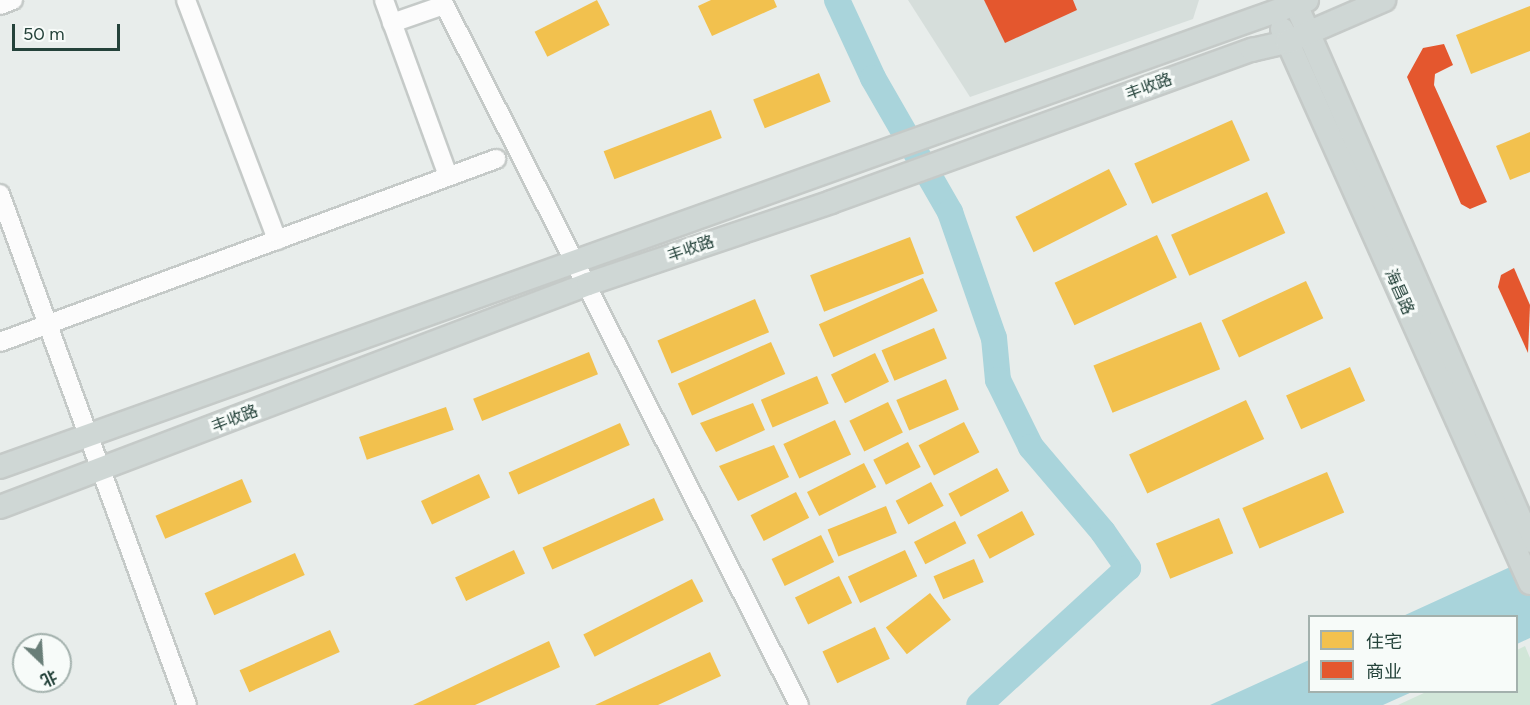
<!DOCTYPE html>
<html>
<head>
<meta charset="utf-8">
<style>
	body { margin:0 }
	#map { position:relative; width:1530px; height:705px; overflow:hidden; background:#e8edeb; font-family:Figtree,"Noto Sans SC",sans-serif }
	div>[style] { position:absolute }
	.built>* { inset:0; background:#d6dedb }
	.green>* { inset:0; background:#d1e6d8 }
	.water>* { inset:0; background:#a9d4db }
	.homes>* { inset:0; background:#f2c14e; transform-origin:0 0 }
	.shops>* { inset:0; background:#e4572e }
	.river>* { height:26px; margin:-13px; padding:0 13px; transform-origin:13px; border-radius:13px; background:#a9d4db }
	.roads { filter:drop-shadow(2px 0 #c5cac8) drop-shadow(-2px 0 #c5cac8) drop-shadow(0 2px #c5cac8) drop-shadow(0 -2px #c5cac8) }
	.minor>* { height:18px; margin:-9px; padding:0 9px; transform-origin:9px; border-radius:9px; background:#fcfcfc }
	.major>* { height:22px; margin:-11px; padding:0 11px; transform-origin:11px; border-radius:11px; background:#cfd7d5 }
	span { translate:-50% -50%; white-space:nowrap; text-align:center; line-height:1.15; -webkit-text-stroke:6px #f7fbf9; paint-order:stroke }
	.street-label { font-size:16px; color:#24423a }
	.legend { position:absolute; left:1308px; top:615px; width:210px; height:78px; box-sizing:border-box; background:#f7fbf9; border:2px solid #a3b1ad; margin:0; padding:8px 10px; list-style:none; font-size:18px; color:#24423a }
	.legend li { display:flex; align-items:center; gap:12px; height:30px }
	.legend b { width:30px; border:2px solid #a3b1ad }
	.north { position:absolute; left:12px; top:633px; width:60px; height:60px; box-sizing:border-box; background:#f7fbf9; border:2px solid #a3b1ad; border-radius:50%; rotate:155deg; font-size:16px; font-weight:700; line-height:24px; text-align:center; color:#24423a }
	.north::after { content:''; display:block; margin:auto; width:21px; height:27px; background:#697e78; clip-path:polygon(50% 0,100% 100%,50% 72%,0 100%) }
	.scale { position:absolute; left:12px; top:24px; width:108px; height:27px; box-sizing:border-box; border:3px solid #24423a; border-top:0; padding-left:8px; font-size:18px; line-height:21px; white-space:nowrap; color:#24423a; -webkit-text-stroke:4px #f7fbf9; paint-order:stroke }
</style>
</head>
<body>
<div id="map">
	<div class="built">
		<div style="clip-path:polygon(908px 0,1199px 0,1193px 19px,970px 97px)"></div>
	</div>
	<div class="green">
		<div style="clip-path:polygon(1525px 646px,1530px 658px,1530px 705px,1398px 705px,1426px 692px,1516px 692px,1517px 650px)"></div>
	</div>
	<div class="water">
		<div style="clip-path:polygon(1530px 558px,1530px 638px,1517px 644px,1516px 616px,1403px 616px)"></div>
		<div style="clip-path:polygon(1309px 660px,1310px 692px,1412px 692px,1383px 705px,1210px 705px)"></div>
	</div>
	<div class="homes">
		<div style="left:597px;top:0;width:28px;height:70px;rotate:63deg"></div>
		<div style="clip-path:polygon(711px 0,774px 0,777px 7px,712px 36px,698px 6px)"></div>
		<div style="clip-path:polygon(1530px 6px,1530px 51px,1471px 74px,1456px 35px)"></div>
		<div style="left:819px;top:73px;width:31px;height:71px;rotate:68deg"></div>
		<div style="left:711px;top:110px;width:30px;height:115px;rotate:69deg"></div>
		<div style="left:1232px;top:120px;width:44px;height:107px;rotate:66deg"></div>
		<div style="clip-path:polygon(1530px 132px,1530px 172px,1510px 180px,1496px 146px)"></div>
		<div style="left:1109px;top:169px;width:40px;height:105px;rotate:63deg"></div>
		<div style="left:1267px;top:192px;width:45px;height:105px;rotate:66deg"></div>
		<div style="left:1157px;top:235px;width:47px;height:113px;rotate:65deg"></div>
		<div style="left:910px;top:237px;width:39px;height:107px;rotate:69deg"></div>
		<div style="left:923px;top:278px;width:36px;height:114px;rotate:66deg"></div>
		<div style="left:1306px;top:281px;width:41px;height:93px;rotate:65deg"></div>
		<div style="left:755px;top:299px;width:36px;height:106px;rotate:67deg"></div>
		<div style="left:1201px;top:322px;width:51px;height:116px;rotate:68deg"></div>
		<div style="left:934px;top:328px;width:33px;height:57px;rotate:67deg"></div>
		<div style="left:771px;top:342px;width:35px;height:102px;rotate:66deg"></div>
		<div style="left:589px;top:352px;width:24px;height:125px;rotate:68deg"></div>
		<div style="left:875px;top:353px;width:32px;height:49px;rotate:64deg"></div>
		<div style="left:1350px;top:367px;width:37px;height:70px;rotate:66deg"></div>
		<div style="left:817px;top:376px;width:30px;height:61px;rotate:67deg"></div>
		<div style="left:946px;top:379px;width:33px;height:54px;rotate:67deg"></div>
		<div style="left:1246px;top:400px;width:43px;height:129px;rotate:65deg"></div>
		<div style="left:888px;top:402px;width:34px;height:43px;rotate:64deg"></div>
		<div style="clip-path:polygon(753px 403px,765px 430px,716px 452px,700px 423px)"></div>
		<div style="left:446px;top:407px;width:24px;height:92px;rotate:71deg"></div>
		<div style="left:835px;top:420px;width:38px;height:57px;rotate:65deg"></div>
		<div style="left:964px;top:422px;width:34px;height:51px;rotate:63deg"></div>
		<div style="left:620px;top:423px;width:24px;height:122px;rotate:66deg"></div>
		<div style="left:908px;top:442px;width:28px;height:39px;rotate:63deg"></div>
		<div style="clip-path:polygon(774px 445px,789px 477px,738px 501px,719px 466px)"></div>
		<div style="left:864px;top:463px;width:27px;height:64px;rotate:63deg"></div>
		<div style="left:997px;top:468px;width:26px;height:55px;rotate:62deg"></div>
		<div style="left:1327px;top:472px;width:44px;height:92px;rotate:67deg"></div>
		<div style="left:479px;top:474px;width:26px;height:64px;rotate:65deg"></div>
		<div style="left:242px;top:479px;width:25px;height:94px;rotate:67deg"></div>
		<div style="left:931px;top:482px;width:27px;height:40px;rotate:62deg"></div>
		<div style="left:796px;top:492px;width:29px;height:51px;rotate:63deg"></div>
		<div style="left:654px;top:498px;width:24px;height:122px;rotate:66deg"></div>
		<div style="left:886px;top:506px;width:29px;height:63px;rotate:68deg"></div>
		<div style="left:1022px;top:511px;width:27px;height:51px;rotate:62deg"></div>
		<div style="left:1219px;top:518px;width:38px;height:68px;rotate:68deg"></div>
		<div style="left:955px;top:521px;width:25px;height:46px;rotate:63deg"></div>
		<div style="left:821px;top:535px;width:30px;height:55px;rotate:64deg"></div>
		<div style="left:514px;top:550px;width:26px;height:65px;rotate:65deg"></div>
		<div style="left:905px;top:550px;width:29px;height:63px;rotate:65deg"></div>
		<div style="left:295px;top:553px;width:24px;height:99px;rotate:66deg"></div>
		<div style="left:974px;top:559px;width:25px;height:44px;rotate:67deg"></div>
		<div style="left:839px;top:576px;width:30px;height:49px;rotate:64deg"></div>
		<div style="left:692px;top:579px;width:25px;height:122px;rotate:63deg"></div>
		<div style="left:930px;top:593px;width:34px;height:56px;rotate:52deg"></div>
		<div style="left:875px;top:627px;width:35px;height:58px;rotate:65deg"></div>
		<div style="left:330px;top:630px;width:24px;height:99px;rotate:66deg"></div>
		<div style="clip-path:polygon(549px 641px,560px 667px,475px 705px,413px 705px)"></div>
		<div style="clip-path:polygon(710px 652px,721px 676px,658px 705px,595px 705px)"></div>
	</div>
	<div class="shops">
		<div style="clip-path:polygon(984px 0,1073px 0,1077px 10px,1005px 43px)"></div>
		<div style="clip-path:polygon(1444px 44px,1453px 65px,1435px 74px,1434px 85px,1487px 202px,1470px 209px,1461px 204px,1407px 77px,1423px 48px)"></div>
		<div style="clip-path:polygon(1514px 268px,1530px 305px,1528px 353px,1498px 287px,1501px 275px)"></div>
	</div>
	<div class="river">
		<div style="left:837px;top:0;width:86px;rotate:65.2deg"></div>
		<div style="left:873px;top:78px;width:155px;rotate:60.1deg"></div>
		<div style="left:950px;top:212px;width:133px;rotate:70.8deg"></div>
		<div style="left:994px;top:338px;width:42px;rotate:84.6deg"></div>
		<div style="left:998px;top:380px;width:75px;rotate:63.8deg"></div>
		<div style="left:1031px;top:447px;width:111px;rotate:49.7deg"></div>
		<div style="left:1103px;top:532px;width:44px;rotate:55.2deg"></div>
		<div style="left:1128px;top:568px;width:202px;rotate:137.4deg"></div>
	</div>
	<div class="roads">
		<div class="minor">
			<div style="left:186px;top:0;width:257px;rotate:69.2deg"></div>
			<div style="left:384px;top:0;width:187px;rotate:70deg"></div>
			<div style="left:442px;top:0;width:790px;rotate:63.14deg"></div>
			<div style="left:0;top:5px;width:14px;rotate:-21deg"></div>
			<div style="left:392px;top:23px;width:55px;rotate:-19.1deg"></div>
			<div style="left:0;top:194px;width:544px;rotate:69.9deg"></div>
			<div style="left:0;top:342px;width:529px;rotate:-20.25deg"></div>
		</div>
		<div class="major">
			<div style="left:1294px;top:0;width:590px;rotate:66.43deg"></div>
			<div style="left:1282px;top:29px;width:607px;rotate:65.88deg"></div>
			<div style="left:0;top:467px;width:1388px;rotate:-19.66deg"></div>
			<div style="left:0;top:507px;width:629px;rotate:-20.77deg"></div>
			<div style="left:588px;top:284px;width:256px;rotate:-18.6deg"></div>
			<div style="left:831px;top:202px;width:448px;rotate:-19.9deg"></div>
			<div style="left:1252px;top:50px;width:36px;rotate:-13deg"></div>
			<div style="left:1287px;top:42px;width:106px;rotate:-23.4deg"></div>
		</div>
	</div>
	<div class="street-label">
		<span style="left:1149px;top:87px;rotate:-20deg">丰收路</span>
		<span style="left:691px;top:249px;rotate:-19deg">丰收路</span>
		<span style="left:1399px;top:292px;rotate:66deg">海昌路</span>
		<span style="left:235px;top:419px;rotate:-21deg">丰收路</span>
	</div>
	<ul class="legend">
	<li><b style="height:16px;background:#f2c14e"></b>住宅</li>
	<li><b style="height:16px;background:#e4572e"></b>商业</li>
	</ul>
	<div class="north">北</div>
	<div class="scale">50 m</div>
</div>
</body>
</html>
